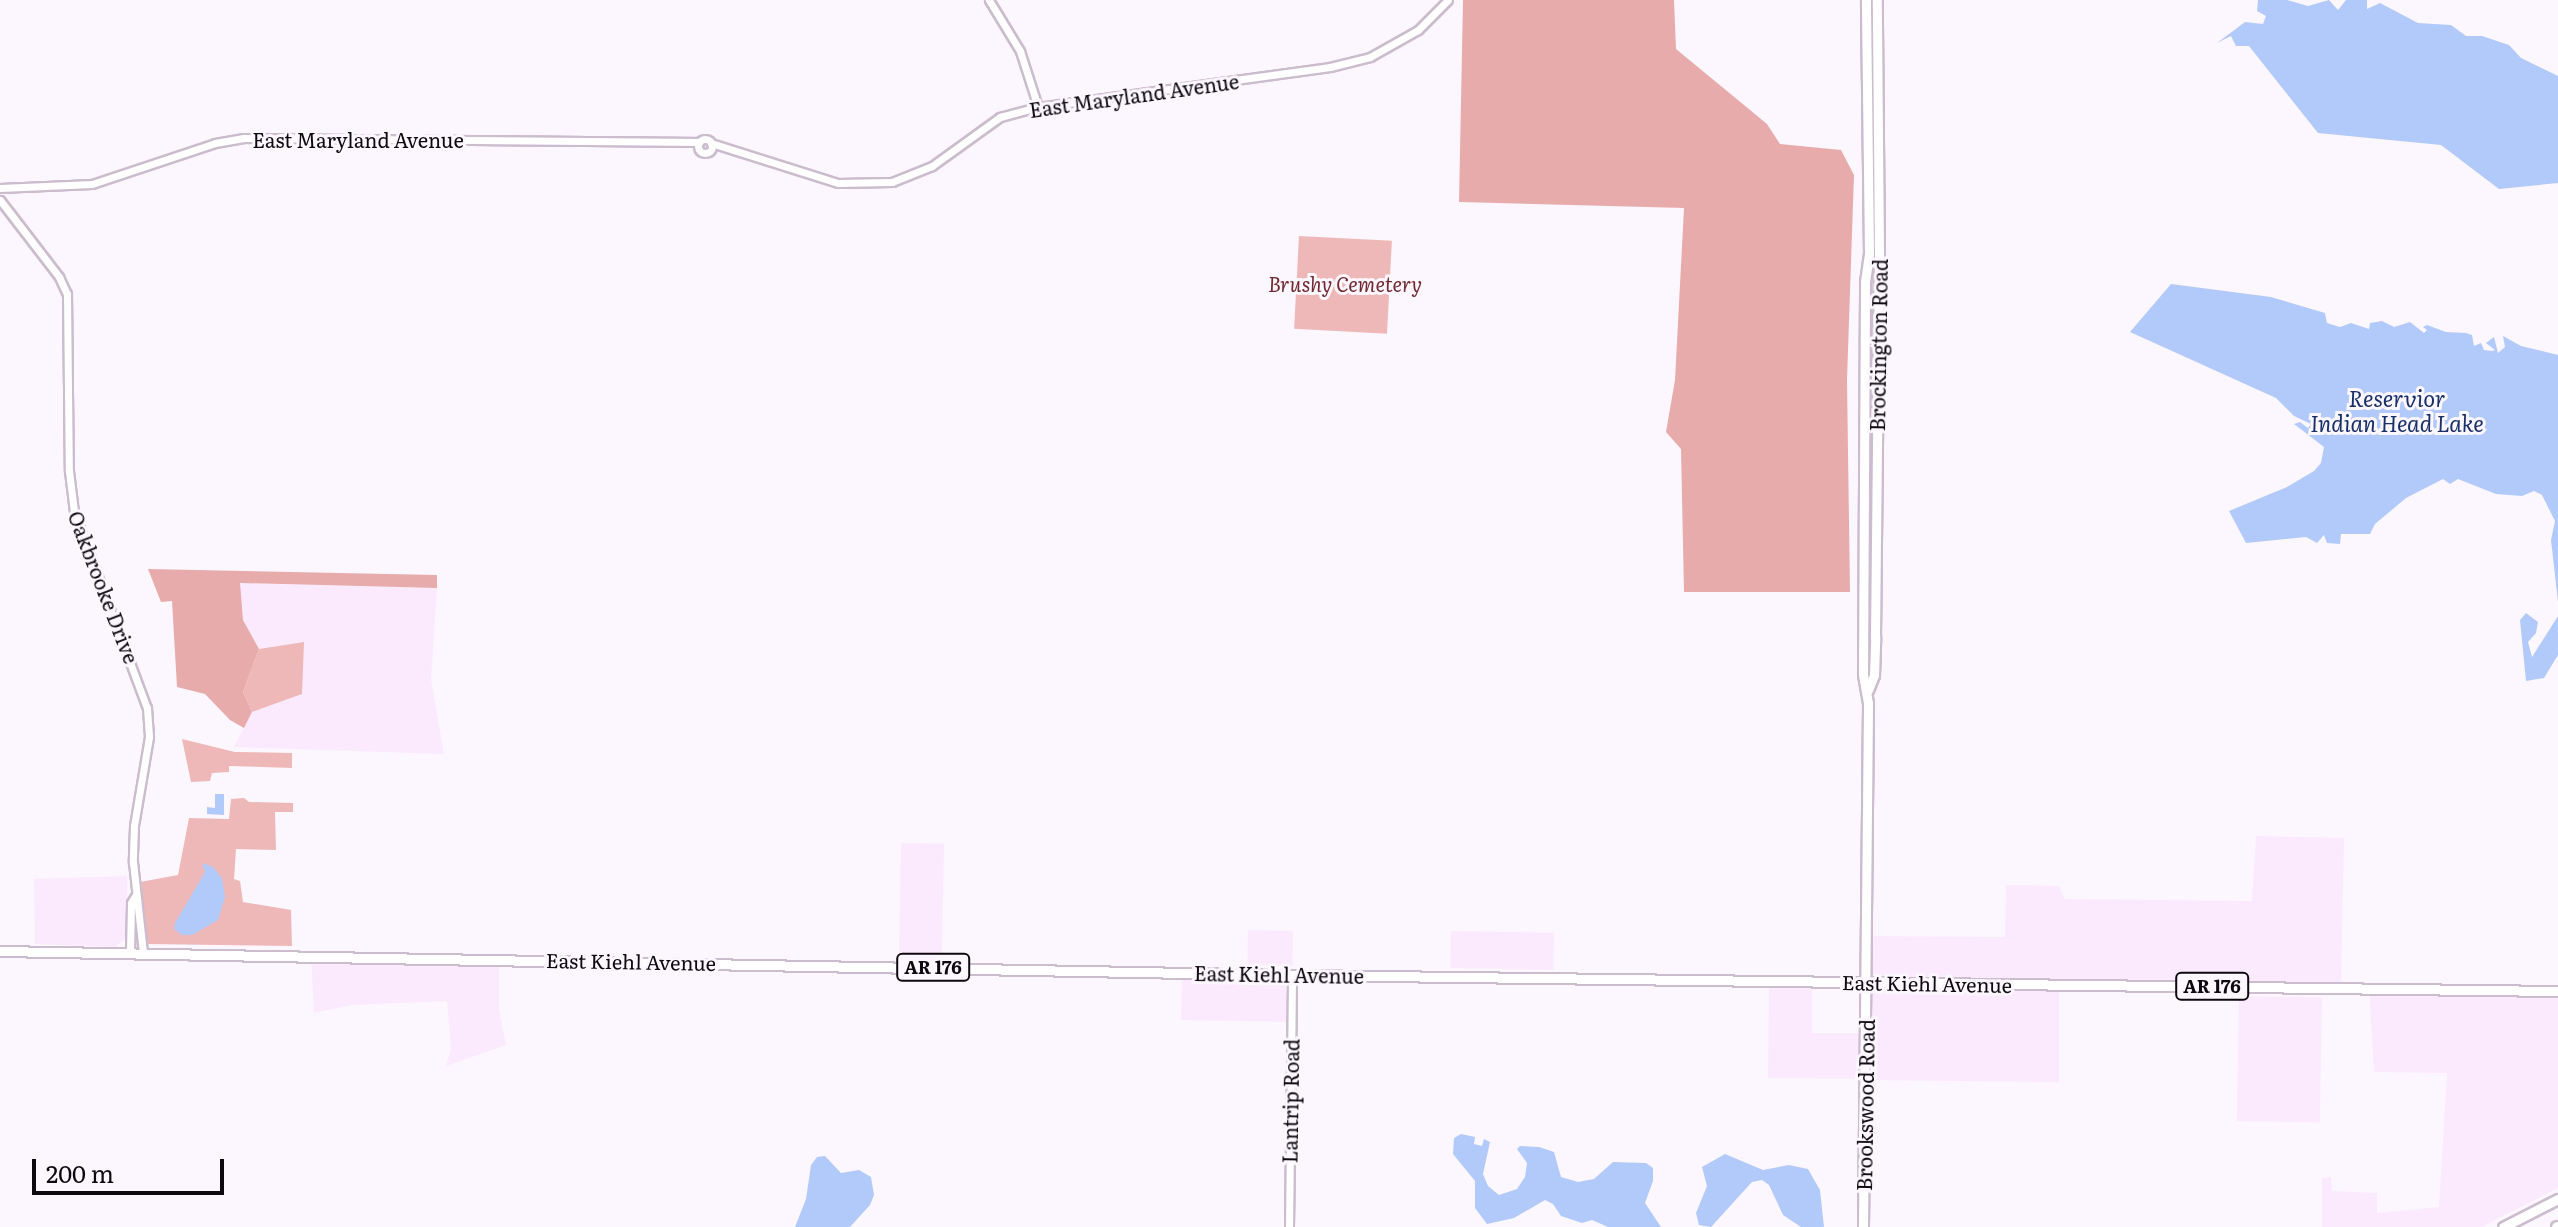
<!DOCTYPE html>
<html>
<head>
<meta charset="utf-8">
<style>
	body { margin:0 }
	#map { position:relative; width:2558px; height:1227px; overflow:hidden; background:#fcf6fe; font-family:Literata,serif }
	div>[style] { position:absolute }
	.built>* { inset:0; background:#fbeafe; transform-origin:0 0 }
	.green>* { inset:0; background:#efb8b8; transform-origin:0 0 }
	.forest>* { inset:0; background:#e8abab }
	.water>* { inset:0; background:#b2cafa }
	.roads { filter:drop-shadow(2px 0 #cbbcce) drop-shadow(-2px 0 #cbbcce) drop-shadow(0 2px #cbbcce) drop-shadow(0 -2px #cbbcce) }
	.minor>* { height:7px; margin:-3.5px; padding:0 3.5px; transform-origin:3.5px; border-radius:3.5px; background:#fff }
	.minor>.ring { margin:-3.5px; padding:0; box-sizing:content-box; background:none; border:7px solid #fff; border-radius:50% }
	.major>* { height:9px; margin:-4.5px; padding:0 4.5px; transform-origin:4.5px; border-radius:4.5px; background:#fff }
	.highway>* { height:11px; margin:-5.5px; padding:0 5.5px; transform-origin:5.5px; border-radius:5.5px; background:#fff }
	span { translate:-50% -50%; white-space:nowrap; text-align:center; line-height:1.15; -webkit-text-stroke:6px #fcf6fe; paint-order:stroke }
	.shield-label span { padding:2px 6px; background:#fcf6fe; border:2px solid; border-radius:6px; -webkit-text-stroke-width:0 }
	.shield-label { font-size:18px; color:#0e090f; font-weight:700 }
	.street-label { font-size:20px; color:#0e090f }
	.park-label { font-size:20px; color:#71292f; font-style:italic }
	.water-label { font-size:22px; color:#183169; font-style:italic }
	.scale { position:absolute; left:32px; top:1159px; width:192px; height:36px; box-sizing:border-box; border:4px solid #0e090f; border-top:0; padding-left:10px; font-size:24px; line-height:28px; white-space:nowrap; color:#0e090f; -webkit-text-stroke:6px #fcf6fe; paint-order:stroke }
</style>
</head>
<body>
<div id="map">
	<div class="built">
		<div style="clip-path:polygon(239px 583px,437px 588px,431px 679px,444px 754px,234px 747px,252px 712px,243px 692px,259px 649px,243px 620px)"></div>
		<div style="clip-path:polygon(2256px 836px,2344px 838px,2341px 988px,2059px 985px,2059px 1082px,1865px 1080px,1866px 936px,2005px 937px,2006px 885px,2059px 886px,2065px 899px,2252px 901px)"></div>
		<div style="left:901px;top:843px;width:43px;height:110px;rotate:1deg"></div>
		<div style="clip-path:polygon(127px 876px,128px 931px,124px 940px,115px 947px,35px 944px,34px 879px)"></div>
		<div style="left:1248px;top:930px;width:45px;height:35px;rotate:1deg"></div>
		<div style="left:1451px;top:931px;width:103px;height:37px;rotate:1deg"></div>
		<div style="clip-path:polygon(311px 956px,499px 959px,499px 1010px,506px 1045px,446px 1066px,451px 1049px,447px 1001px,352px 1005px,314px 1013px)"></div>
		<div style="left:1182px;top:972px;width:110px;height:48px;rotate:1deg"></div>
		<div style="clip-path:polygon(1769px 987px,1812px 987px,1812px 1033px,1859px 1033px,1858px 1079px,1768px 1078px)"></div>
		<div style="clip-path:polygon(2369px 988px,2558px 991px,2558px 1188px,2482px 1227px,2322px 1227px,2322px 1178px,2331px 1177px,2332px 1191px,2377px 1193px,2377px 1213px,2439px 1207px,2447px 1073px,2374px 1072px)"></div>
		<div style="left:2239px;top:996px;width:83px;height:125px;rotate:1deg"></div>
	</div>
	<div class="green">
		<div style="left:1299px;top:236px;width:93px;height:93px;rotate:3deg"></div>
		<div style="clip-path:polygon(304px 642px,302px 694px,252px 712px,243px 692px,259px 649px)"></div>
		<div style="clip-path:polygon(182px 739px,235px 752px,292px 753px,292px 768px,229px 766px,229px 772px,212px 773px,210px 781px,191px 782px)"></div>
		<div style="clip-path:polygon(244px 798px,249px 802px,293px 803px,293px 812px,275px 812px,276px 850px,236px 849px,234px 879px,240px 881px,243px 902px,291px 910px,292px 946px,147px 944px,140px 882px,178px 875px,189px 818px,229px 819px,231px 799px)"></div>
	</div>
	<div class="forest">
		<div style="clip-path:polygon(1463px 0,1674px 0,1676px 49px,1767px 124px,1780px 144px,1841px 150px,1854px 175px,1847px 380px,1850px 592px,1684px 592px,1681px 449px,1666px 432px,1675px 380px,1684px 208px,1459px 202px)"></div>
		<div style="clip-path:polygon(148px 569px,437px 575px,437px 588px,240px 583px,243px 620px,259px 649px,243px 692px,252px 712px,244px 728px,230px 720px,205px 694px,177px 687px,172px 601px,161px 602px)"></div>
	</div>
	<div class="water">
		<div style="clip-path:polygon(2258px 0,2287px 0,2308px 6px,2329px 0,2338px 10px,2346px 0,2367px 0,2367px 9px,2380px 3px,2418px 23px,2451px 25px,2466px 36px,2482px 36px,2509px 45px,2521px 58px,2558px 76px,2558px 183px,2499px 189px,2441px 145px,2318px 133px,2249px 46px,2236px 46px,2231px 36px,2217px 43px,2245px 22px,2263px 24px,2266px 16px,2257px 11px)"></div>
		<div style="clip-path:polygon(2171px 284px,2271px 297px,2325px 313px,2327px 323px,2340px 327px,2351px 323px,2369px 329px,2370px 323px,2382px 321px,2394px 327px,2410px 322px,2424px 333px,2427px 330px,2423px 327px,2427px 325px,2446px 332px,2466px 333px,2472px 335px,2474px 346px,2481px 343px,2484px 350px,2492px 351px,2495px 350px,2486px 343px,2494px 337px,2498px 353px,2505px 347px,2503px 336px,2521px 346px,2558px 355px,2558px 602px,2551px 540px,2555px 521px,2542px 495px,2534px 491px,2522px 496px,2496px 494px,2458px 479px,2450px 484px,2443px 479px,2406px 498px,2375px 524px,2370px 534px,2341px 534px,2340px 544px,2327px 543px,2324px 535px,2317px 543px,2306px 537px,2246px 543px,2229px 511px,2287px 487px,2314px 471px,2321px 463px,2324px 447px,2294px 424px,2300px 422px,2308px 428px,2311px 424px,2294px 416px,2276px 398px,2130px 332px)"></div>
		<div style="clip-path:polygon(2526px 613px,2538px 622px,2536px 633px,2528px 642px,2532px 657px,2558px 616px,2558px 655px,2544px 678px,2526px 681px,2520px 620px)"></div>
		<div style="clip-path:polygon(215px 794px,224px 794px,224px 815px,207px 814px,207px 807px,215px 808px)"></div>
		<div style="clip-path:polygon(202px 863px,213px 867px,222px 878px,225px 897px,218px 920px,192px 935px,182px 935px,174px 929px,175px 923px,205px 872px)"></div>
		<div style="clip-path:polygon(1461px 1134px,1475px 1137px,1474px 1144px,1482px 1146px,1484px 1139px,1490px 1142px,1483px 1174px,1488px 1186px,1499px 1195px,1517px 1189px,1525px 1177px,1527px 1163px,1517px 1149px,1520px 1146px,1539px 1147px,1554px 1152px,1561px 1177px,1578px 1182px,1594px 1179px,1613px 1162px,1646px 1163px,1653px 1168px,1653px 1181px,1645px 1203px,1661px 1227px,1608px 1227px,1592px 1220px,1582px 1223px,1561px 1216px,1553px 1204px,1545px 1200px,1514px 1218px,1487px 1224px,1475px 1208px,1475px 1181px,1453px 1154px,1454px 1138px)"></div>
		<div style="clip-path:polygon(1725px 1154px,1763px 1170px,1789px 1165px,1808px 1169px,1820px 1190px,1824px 1227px,1801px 1227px,1783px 1215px,1769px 1185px,1762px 1180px,1752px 1182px,1711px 1227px,1699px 1225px,1696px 1213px,1707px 1186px,1702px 1167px)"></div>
		<div style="clip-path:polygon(825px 1156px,841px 1173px,859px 1170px,871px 1177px,874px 1195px,870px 1205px,850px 1227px,795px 1227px,806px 1199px,811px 1165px,817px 1157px)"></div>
	</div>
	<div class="roads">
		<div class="minor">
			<div style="left:989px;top:0;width:60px;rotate:58.7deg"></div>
			<div style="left:1020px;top:51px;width:59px;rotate:72.2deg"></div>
			<div class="ring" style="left:698px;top:139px;width:7px;height:7px"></div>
			<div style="left:711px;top:143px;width:133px;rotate:17.5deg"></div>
			<div style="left:838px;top:183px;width:54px;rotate:-1.1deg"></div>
			<div style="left:892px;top:182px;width:43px;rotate:-21.8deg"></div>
			<div style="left:932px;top:166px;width:84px;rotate:-35.8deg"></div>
			<div style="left:1000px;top:117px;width:39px;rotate:-15deg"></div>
			<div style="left:1038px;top:107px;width:295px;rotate:-7.8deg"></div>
			<div style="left:1330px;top:67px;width:41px;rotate:-14deg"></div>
			<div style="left:1370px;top:57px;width:55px;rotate:-29.4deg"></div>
			<div style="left:1418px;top:30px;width:42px;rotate:-45deg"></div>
			<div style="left:0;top:188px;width:92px;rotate:-2.5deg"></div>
			<div style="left:92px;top:184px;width:130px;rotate:-18.4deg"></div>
			<div style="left:215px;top:143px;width:29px;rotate:-10deg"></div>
			<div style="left:244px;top:138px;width:455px;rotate:0.5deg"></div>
			<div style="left:0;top:200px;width:97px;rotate:52.5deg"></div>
			<div style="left:59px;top:277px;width:19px;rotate:65deg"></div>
			<div style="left:67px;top:294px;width:177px;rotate:89.4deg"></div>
			<div style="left:69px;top:471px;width:41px;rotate:83deg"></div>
			<div style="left:74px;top:512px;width:209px;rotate:69.6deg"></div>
			<div style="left:147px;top:708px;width:29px;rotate:86deg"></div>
			<div style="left:149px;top:737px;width:90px;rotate:99.6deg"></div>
			<div style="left:134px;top:826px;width:36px;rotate:92deg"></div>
			<div style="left:133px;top:862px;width:91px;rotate:83.7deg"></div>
			<div style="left:130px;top:952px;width:49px;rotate:-88.8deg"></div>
			<div style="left:131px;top:903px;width:8px;rotate:-60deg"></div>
			<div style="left:1289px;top:1227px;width:253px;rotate:-89.3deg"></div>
		</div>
		<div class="major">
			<div style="left:1868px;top:690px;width:16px;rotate:-68deg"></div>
			<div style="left:1874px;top:675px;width:38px;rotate:-88deg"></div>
			<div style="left:1875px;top:637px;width:384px;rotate:-89.4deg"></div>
			<div style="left:1879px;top:253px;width:253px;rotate:-90.5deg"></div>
			<div style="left:0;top:951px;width:1301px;rotate:1.06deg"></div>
			<div style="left:1301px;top:975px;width:1257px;rotate:0.73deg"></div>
			<div style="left:1863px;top:1227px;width:524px;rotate:-89.45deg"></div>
			<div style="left:1868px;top:703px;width:29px;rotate:-100deg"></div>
			<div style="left:1863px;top:674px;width:392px;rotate:-89.7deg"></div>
			<div style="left:1865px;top:282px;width:29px;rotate:-82deg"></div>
			<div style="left:1869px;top:253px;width:253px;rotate:-90.7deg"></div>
			<div style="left:2503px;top:1227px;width:62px;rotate:-27deg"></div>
		</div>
		<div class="highway">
			<div style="left:2557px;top:1227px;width:1px"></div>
		</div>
	</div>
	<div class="shield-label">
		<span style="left:933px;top:967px">AR 176</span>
		<span style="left:2212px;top:986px">AR 176</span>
	</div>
	<div class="street-label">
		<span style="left:1134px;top:95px;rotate:-8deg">East Maryland Avenue</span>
		<span style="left:358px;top:139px">East Maryland Avenue</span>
		<span style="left:1878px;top:345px;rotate:-89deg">Brockington Road</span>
		<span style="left:104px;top:587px;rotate:69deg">Oakbrooke Drive</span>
		<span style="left:631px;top:961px;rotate:1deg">East Kiehl Avenue</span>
		<span style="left:1279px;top:974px;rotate:1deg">East Kiehl Avenue</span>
		<span style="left:1927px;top:983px;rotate:1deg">East Kiehl Avenue</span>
		<span style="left:1290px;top:1101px;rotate:-89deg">Lantrip Road</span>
		<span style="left:1865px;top:1105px;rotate:-89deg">Brookswood Road</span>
	</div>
	<div class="park-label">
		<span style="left:1345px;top:283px">Brushy Cemetery</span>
	</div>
	<div class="water-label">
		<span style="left:2397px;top:410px">Reservior<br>Indian Head Lake</span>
	</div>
	<div class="scale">200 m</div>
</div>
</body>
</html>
